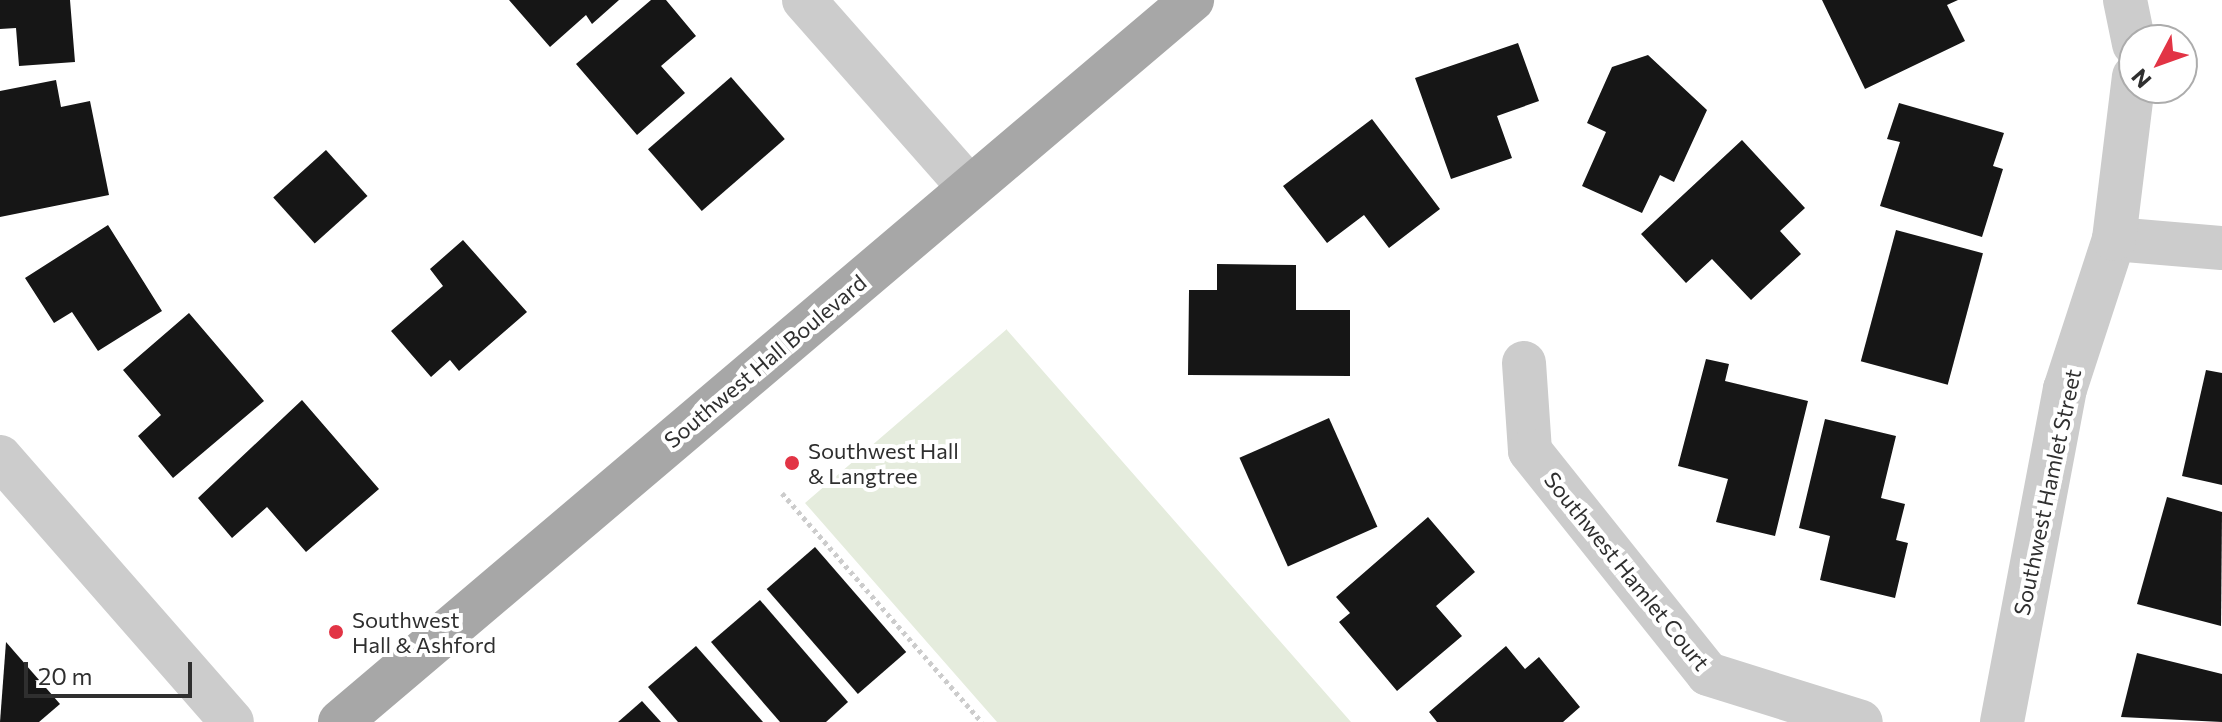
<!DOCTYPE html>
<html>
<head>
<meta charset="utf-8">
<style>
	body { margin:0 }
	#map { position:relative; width:2222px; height:722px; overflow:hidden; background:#fff; font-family:Commissioner,sans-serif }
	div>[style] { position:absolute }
	.green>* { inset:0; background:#e5ecdd }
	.building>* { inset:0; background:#161616; transform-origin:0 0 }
	.path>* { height:5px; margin-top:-2.5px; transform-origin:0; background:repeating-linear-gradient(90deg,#ccc 0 4px,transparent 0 8px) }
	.minor>* { height:44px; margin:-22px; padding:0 22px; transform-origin:22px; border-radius:22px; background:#ccc }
	.major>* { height:44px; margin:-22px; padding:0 22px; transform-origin:22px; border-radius:22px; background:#a7a7a7 }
	.dots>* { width:22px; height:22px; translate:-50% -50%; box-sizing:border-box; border:4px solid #fff; border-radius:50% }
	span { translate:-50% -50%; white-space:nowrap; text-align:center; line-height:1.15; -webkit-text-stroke:8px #fff; paint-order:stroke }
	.street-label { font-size:22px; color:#2f2f2f }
	.poi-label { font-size:22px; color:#2f2f2f }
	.left { translate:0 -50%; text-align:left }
	.north { position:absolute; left:2118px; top:24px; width:80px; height:80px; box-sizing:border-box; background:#fff; border:2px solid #acacac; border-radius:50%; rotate:229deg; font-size:22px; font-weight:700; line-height:32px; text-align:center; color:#2f2f2f }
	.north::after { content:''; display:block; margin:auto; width:28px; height:36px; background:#e23445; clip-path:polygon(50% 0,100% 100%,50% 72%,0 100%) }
	.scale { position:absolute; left:24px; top:662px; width:168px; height:36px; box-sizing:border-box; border:4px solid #2f2f2f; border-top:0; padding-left:10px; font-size:24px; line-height:28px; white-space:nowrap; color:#2f2f2f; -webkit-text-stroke:6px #fff; paint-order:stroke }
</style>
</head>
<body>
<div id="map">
	<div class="green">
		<div style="clip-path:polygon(1007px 329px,1007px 330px,1351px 722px,997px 722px,805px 503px)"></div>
	</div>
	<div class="building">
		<div style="clip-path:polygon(0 0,70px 0,75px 62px,19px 66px,16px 28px,0 29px)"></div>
		<div style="clip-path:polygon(509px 0,619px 0,592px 24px,586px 15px,550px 47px)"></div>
		<div style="clip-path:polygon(651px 0,666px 0,696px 36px,661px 66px,685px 93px,637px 135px,576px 64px)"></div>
		<div style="clip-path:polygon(1822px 0,1958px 0,1947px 5px,1965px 41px,1865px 89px)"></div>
		<div style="clip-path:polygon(1518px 43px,1539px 101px,1497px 116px,1512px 158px,1451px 179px,1415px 78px)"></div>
		<div style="clip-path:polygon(1648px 55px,1707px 110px,1674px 182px,1660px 175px,1642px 213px,1582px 186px,1606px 132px,1587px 123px,1612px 67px)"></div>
		<div style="left:731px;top:77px;width:82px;height:110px;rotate:49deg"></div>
		<div style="clip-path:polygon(56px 80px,61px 107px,90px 101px,109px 195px,0 217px,0 91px)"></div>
		<div style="clip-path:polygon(1899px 103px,2004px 133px,1993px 166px,2003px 169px,1982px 237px,1880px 206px,1900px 142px,1887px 139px)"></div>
		<div style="clip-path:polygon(1372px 119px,1440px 209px,1389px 248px,1364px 215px,1327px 243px,1283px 186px)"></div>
		<div style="clip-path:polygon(1742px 140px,1805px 208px,1780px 231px,1801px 254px,1751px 300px,1712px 259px,1686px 283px,1641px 234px)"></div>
		<div style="left:326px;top:150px;width:62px;height:71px;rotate:48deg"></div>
		<div style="clip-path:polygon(108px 225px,162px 311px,98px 351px,72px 312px,54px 323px,25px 278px)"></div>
		<div style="left:1896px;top:230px;width:90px;height:136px;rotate:15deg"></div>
		<div style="clip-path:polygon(463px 240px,527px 312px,459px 371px,450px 360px,431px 377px,391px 331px,443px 286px,430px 269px)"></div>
		<div style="clip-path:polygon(1217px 264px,1296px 265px,1296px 310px,1350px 310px,1350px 376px,1188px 375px,1189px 290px,1217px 290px)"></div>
		<div style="clip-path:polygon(189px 313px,264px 401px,173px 478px,138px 436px,161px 415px,123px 370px)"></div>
		<div style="clip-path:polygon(1706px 359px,1729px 364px,1725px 381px,1808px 401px,1775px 536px,1716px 522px,1728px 479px,1678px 466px)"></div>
		<div style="clip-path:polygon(2206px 370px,2222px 373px,2222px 485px,2182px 476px)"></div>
		<div style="clip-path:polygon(302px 400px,379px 489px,306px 552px,267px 507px,232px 538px,198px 498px)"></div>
		<div style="left:1329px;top:418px;width:119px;height:98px;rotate:66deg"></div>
		<div style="clip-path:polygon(1825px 419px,1896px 436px,1881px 498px,1905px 504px,1896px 540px,1908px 543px,1895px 598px,1820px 580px,1830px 536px,1799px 528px)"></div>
		<div style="clip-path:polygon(2167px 497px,2222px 512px,2221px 626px,2137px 604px)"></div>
		<div style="clip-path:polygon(1428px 517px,1475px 572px,1436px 606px,1462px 636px,1397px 691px,1339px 622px,1350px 613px,1336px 597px)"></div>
		<div style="left:815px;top:547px;width:139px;height:64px;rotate:49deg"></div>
		<div style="clip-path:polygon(760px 600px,848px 702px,826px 722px,780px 722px,711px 642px)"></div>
		<div style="clip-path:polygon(6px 642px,60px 704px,39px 722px,0 722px)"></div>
		<div style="clip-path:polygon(696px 646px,763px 722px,678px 722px,648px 687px)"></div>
		<div style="clip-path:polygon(1506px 646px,1525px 669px,1539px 657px,1580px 707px,1563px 722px,1437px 722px,1429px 712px)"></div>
		<div style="clip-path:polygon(2137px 653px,2222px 674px,2222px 722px,2121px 717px)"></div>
		<div style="clip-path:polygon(642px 701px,661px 722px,618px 722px)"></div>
	</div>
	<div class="path">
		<div style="left:782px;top:493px;width:304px;rotate:48.9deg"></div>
	</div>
	<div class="minor">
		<div style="left:804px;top:0;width:249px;rotate:48.6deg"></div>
		<div style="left:2125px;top:0;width:45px;rotate:78.4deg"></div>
		<div style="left:2114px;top:239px;width:108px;rotate:4.8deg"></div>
		<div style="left:1524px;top:363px;width:88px;rotate:86.1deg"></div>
		<div style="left:1530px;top:451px;width:285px;rotate:51.4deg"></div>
		<div style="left:1708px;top:674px;width:160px;rotate:17.4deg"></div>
		<div style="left:0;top:457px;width:352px;rotate:48.8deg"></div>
		<div style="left:2002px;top:722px;width:339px;rotate:-79.3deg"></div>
		<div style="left:2065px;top:389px;width:158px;rotate:-71.9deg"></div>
		<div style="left:2114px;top:239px;width:164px;rotate:-83deg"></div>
	</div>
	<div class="major">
		<div style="left:340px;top:722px;width:1117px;rotate:-40.28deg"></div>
	</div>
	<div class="dots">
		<div style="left:792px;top:463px;background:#e23445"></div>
		<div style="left:336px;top:632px;background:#e23445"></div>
	</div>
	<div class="street-label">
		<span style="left:765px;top:361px;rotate:-40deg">Southwest Hall Boulevard</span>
		<span style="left:2047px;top:492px;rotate:-78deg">Southwest Hamlet Street</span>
		<span style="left:1627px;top:571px;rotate:51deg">Southwest Hamlet Court</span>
	</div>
	<div class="poi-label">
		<span class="left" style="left:808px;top:463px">Southwest Hall<br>&amp; Langtree</span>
		<span class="left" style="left:352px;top:632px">Southwest<br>Hall &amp; Ashford</span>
	</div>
	<div class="north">N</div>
	<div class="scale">20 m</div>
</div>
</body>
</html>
